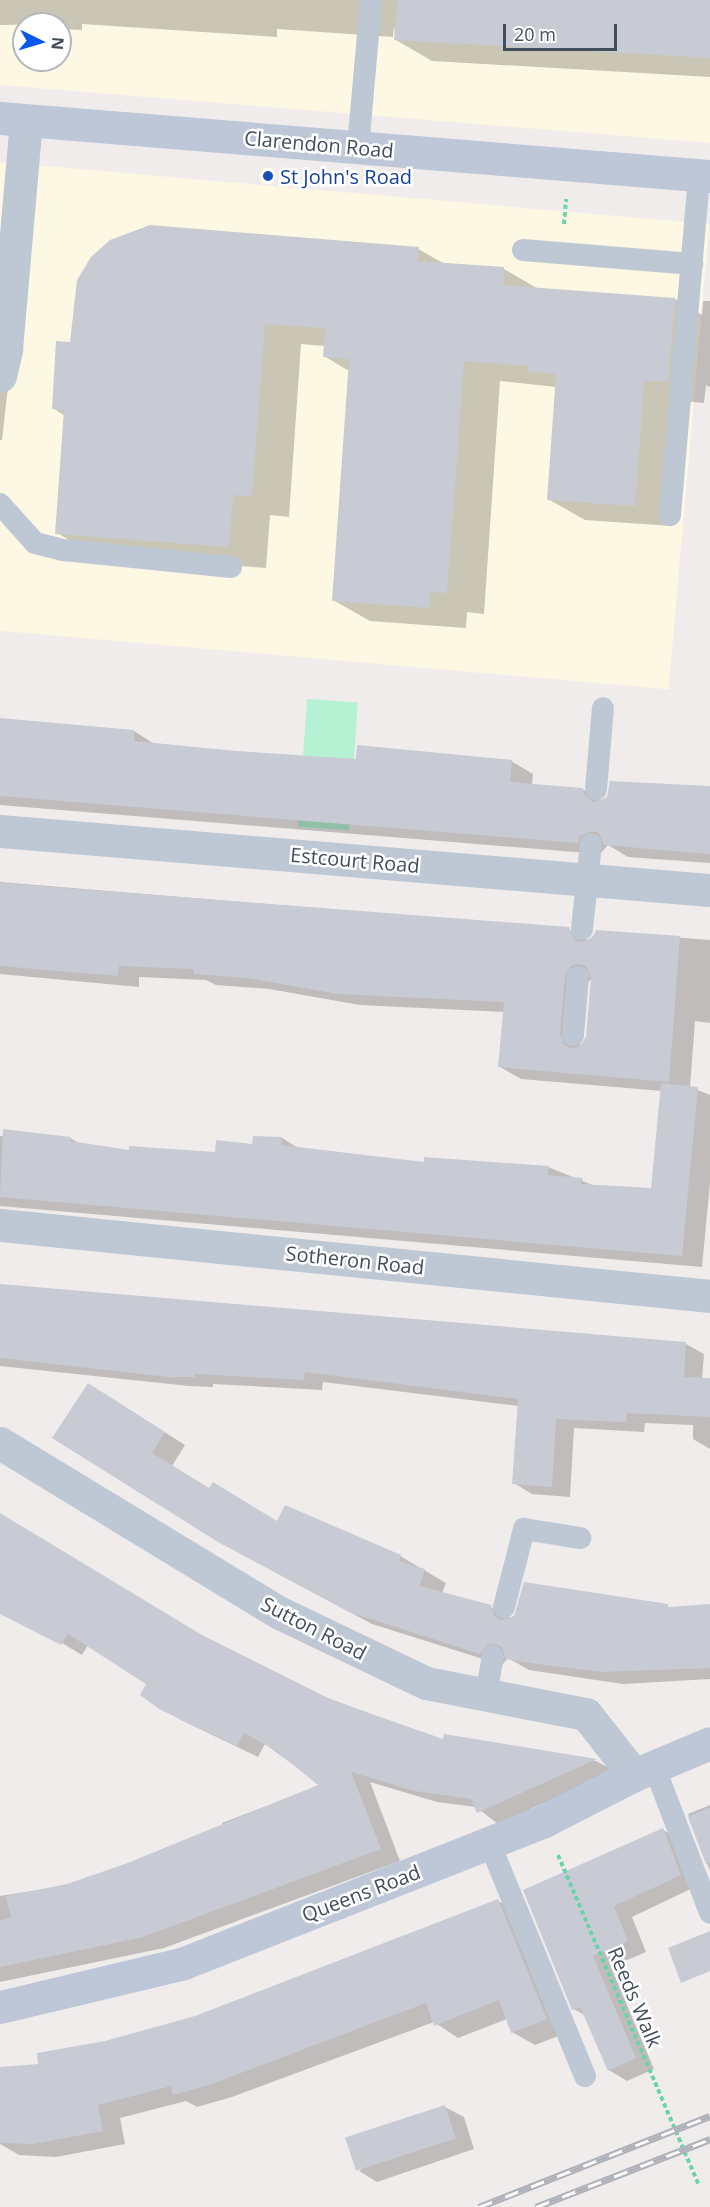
<!DOCTYPE html>
<html>
<head>
<meta charset="utf-8">
<style>
	body { margin:0 }
	#map { position:relative; width:710px; height:2207px; overflow:hidden; background:#f0ecec; font-family:"Open Sans",sans-serif }
	div>[style] { position:absolute }
	.commercial>* { inset:0; background:#fdf8e3; transform-origin:0 0 }
	.green>* { inset:0; background:#b5f2d3; transform-origin:0 0 }
	.shadow>* { inset:0; background:#0003 }
	.building>* { inset:0; background:#c8cbd3; transform-origin:0 0 }
	.path>* { height:4px; margin-top:-2px; transform-origin:0; background:repeating-linear-gradient(90deg,#6bd3a9 0 4.5px,transparent 0 7.5px) }
	.lane>* { height:22px; margin:-11px; padding:0 11px; transform-origin:11px; border-radius:11px; background:#bec7d4 }
	.street>* { height:33px; margin:-16.5px; padding:0 16.5px; transform-origin:16.5px; border-radius:16.5px; background:#bec7d4 }
	.secondary>* { height:33px; margin:-16.5px; padding:0 16.5px; transform-origin:16.5px; border-radius:16.5px; background:#bdc7d8 }
	.rail>* { height:7px; margin-top:-3.5px; transform-origin:0; background:repeating-linear-gradient(90deg,#fff 0 14px,#aeb1b8 0 28px); box-sizing:border-box; border-block:2px solid #aeb1b8 }
	.dots>* { width:16px; height:16px; translate:-50% -50%; box-sizing:border-box; border:3px solid #fff; border-radius:50% }
	span { translate:-50% -50%; white-space:nowrap; text-align:center; line-height:1.15; -webkit-text-stroke:5px #fff; paint-order:stroke }
	.street-label { font-size:20px; color:#434e5c }
	.transit-label { font-size:20px; color:#164399 }
	.left { translate:0 -50%; text-align:left }
	.north { position:absolute; left:12px; top:12px; width:60px; height:60px; box-sizing:border-box; background:#fff; border:2px solid #b4b8be; border-radius:50%; rotate:95deg; font-size:16px; font-weight:700; line-height:24px; text-align:center; color:#434e5c }
	.north::after { content:''; display:block; margin:auto; width:21px; height:27px; background:#0857ed; clip-path:polygon(50% 0,100% 100%,50% 72%,0 100%) }
	.scale { position:absolute; left:503px; top:24px; width:114px; height:27px; box-sizing:border-box; border:3px solid #434e5c; border-top:0; padding-left:8px; font-size:18px; line-height:21px; white-space:nowrap; color:#434e5c; -webkit-text-stroke:4px #fff; paint-order:stroke }
</style>
</head>
<body>
<div id="map">
	<div class="commercial">
		<div style="clip-path:polygon(evenodd,0 0,710px 0,710px 143px,0 85px,0 0,24px 24px,60px 24px,60px 60px,24px 60px,24px 24px)"></div>
		<div style="left:0;top:162px;width:712px;height:467px;rotate:5deg"></div>
	</div>
	<div class="green">
		<div style="left:307px;top:699px;width:51px;height:128px;rotate:4deg"></div>
	</div>
	<div class="shadow">
		<div style="clip-path:polygon(0 0,710px 0,710px 77px,432px 61px,396px 40px,394px 27px,393px 37px,277px 29px,277px 37px,82px 24px,82px 30px,60px 29px,60px 24px,0 25px)"></div>
		<div style="clip-path:polygon(0 232px,23px 253px,2px 440px,0 440px)"></div>
		<div style="clip-path:polygon(418px 249px,445px 264px,504px 269px,540px 290px,675px 299px,702px 315px,703px 301px,710px 301px,710px 387px,706px 385px,704px 403px,681px 401px,672px 526px,585px 520px,548px 499px,556px 387px,500px 381px,484px 614px,467px 612px,466px 628px,370px 621px,333px 600px,349px 371px,324px 356px,325px 346px,301px 344px,289px 517px,270px 515px,266px 568px,94px 554px,57px 533px,65px 416px,53px 408px,71px 344px)"></div>
		<div style="clip-path:polygon(134px 731px,156px 745px,358px 761px,511px 761px,533px 774px,532px 785px,582px 789px,602px 801px,710px 788px,710px 863px,628px 857px,608px 845px,600px 854px,0 805px,0 735px)"></div>
		<div style="clip-path:polygon(evenodd,0 882px,568px 929px,589px 941px,597px 931px,710px 940px,710px 1023px,695px 1021px,690px 1087px,710px 1095px,710px 1183px,702px 1267px,0 1206px,0 1136px,70px 1138px,81px 1144px,130px 1152px,216px 1154px,282px 1138px,298px 1148px,425px 1164px,548px 1167px,595px 1186px,653px 1190px,662px 1091px,521px 1079px,500px 1067px,505px 1012px,360px 1005px,269px 989px,216px 985px,206px 980px,139px 977px,139px 987px,0 974px,0 882px,593px 976px,588px 1037px,580px 1049px,585px 987px,593px 976px)"></div>
		<div style="clip-path:polygon(0 1286px,686px 1344px,704px 1354px,702px 1379px,710px 1380px,710px 1449px,693px 1439px,693px 1425px,645px 1423px,644px 1432px,574px 1428px,570px 1497px,532px 1494px,514px 1483px,519px 1406px,323px 1382px,322px 1390px,213px 1384px,213px 1387px,189px 1386px,0 1366px)"></div>
		<div style="clip-path:polygon(109px 1397px,185px 1445px,172px 1466px,210px 1489px,278px 1522px,400px 1556px,446px 1583px,442px 1593px,490px 1607px,511px 1618px,710px 1605px,710px 1679px,623px 1684px,529px 1670px,508px 1658px,502px 1665px,372px 1624px,218px 1541px)"></div>
		<div style="clip-path:polygon(0 1514px,154px 1609px,288px 1683px,445px 1742px,445px 1736px,596px 1761px,615px 1771px,498px 1824px,476px 1807px,437px 1802px,370px 1782px,400px 1861px,164px 1948px,0 1982px,0 1896px,70px 1885px,223px 1828px,222px 1823px,321px 1785px,265px 1744px,258px 1757px,181px 1720px,160px 1707px,148px 1684px,88px 1645px,82px 1655px,0 1606px)"></div>
		<div style="clip-path:polygon(710px 1805px,710px 1871px,688px 1814px)"></div>
		<div style="clip-path:polygon(663px 1830px,682px 1841px,699px 1885px,632px 1917px,646px 1952px,611px 1967px,654px 2069px,627px 2081px,609px 2070px,586px 2016px,574px 2009px,525px 1891px)"></div>
		<div style="clip-path:polygon(498px 1901px,521px 1914px,569px 2032px,535px 2045px,512px 2032px,507px 2019px,458px 2038px,434px 2022px,232px 2097px,197px 2107px,186px 2101px,120px 2118px,125px 2144px,56px 2157px,19px 2155px,0 2144px,0 2068px,40px 2065px,195px 2018px)"></div>
		<div style="clip-path:polygon(445px 2107px,464px 2117px,474px 2149px,377px 2182px,359px 2171px)"></div>
	</div>
	<div class="building">
		<div style="clip-path:polygon(397px 0,710px 0,710px 58px,394px 40px)"></div>
		<div style="clip-path:polygon(150px 225px,419px 247px,418px 261px,504px 267px,503px 285px,675px 298px,668px 382px,644px 381px,635px 506px,547px 500px,556px 374px,528px 372px,528px 366px,464px 361px,447px 593px,430px 592px,430px 608px,332px 601px,349px 359px,323px 357px,325px 328px,265px 324px,252px 496px,233px 495px,229px 547px,55px 534px,64px 410px,52px 409px,56px 341px,70px 342px,77px 280px,91px 257px,110px 240px)"></div>
		<div style="clip-path:polygon(0 718px,134px 730px,134px 741px,236px 751px,356px 759px,357px 745px,512px 760px,510px 782px,583px 788px,584px 795px,594px 802px,607px 797px,610px 781px,710px 786px,710px 854px,604px 845px,599px 833px,592px 831px,580px 836px,578px 843px,0 796px)"></div>
		<div style="clip-path:polygon(evenodd,0 883px,569px 927px,574px 940px,581px 942px,593px 937px,596px 930px,680px 936px,669px 1082px,498px 1067px,504px 1002px,338px 994px,247px 978px,194px 974px,194px 969px,119px 966px,118px 976px,0 966px,0 883px,579px 964px,586px 966px,591px 978px,586px 1037px,579px 1047px,572px 1048px,565px 1046px,560px 1034px,565px 975px,572px 965px,579px 964px)"></div>
		<div style="clip-path:polygon(661px 1083px,698px 1087px,682px 1256px,0 1197px,3px 1129px,71px 1137px,70px 1141px,129px 1150px,129px 1146px,215px 1152px,216px 1140px,252px 1144px,253px 1136px,282px 1137px,281px 1145px,424px 1162px,424px 1157px,549px 1166px,548px 1175px,583px 1178px,581px 1184px,651px 1188px)"></div>
		<div style="clip-path:polygon(0 1284px,686px 1342px,684px 1377px,710px 1378px,710px 1417px,627px 1413px,626px 1422px,556px 1419px,552px 1487px,512px 1484px,518px 1399px,305px 1372px,304px 1380px,195px 1374px,195px 1377px,169px 1377px,0 1358px)"></div>
		<div style="clip-path:polygon(88px 1383px,165px 1432px,152px 1453px,209px 1488px,213px 1482px,277px 1521px,285px 1505px,401px 1555px,399px 1561px,425px 1569px,420px 1586px,491px 1605px,494px 1616px,500px 1620px,514px 1616px,524px 1582px,668px 1604px,668px 1607px,710px 1604px,710px 1668px,601px 1672px,537px 1664px,506px 1659px,502px 1647px,496px 1644px,488px 1645px,480px 1654px,349px 1612px,218px 1542px,52px 1438px)"></div>
		<div style="clip-path:polygon(0 1513px,202px 1635px,332px 1700px,443px 1739px,444px 1734px,597px 1759px,477px 1813px,471px 1799px,415px 1791px,351px 1772px,381px 1849px,143px 1937px,0 1967px,0 1920px,11px 1918px,6px 1896px,67px 1884px,125px 1864px,318px 1785px,275px 1750px,244px 1733px,237px 1746px,159px 1709px,140px 1695px,146px 1684px,68px 1634px,61px 1645px,0 1614px)"></div>
		<div style="clip-path:polygon(710px 1807px,710px 1862px,706px 1864px,688px 1817px)"></div>
		<div style="clip-path:polygon(663px 1828px,681px 1875px,614px 1906px,628px 1941px,593px 1956px,636px 2058px,608px 2071px,580px 2007px,572px 2010px,523px 1890px)"></div>
		<div style="clip-path:polygon(498px 1899px,547px 2019px,511px 2033px,499px 2000px,434px 2026px,426px 2003px,209px 2085px,173px 2095px,171px 2086px,98px 2105px,103px 2131px,33px 2144px,0 2143px,0 2067px,38px 2064px,37px 2053px,105px 2041px,195px 2016px)"></div>
		<div style="clip-path:polygon(710px 1931px,710px 1971px,681px 1983px,668px 1948px)"></div>
		<div style="left:445px;top:2105px;width:35px;height:105px;rotate:72deg"></div>
	</div>
	<div class="path">
		<div style="left:564px;top:224px;width:25px;rotate:-85deg"></div>
		<div style="left:558px;top:1855px;width:359px;rotate:66.9deg"></div>
	</div>
	<div class="lane">
		<div style="left:358px;top:147px;width:148px;rotate:-84.9deg"></div>
		<div style="left:523px;top:250px;width:170px;rotate:4.7deg"></div>
		<div style="left:0;top:504px;width:52px;rotate:48.1deg"></div>
		<div style="left:35px;top:543px;width:30px;rotate:14deg"></div>
		<div style="left:64px;top:550px;width:168px;rotate:5.8deg"></div>
		<div style="left:670px;top:515px;width:341px;rotate:-85.1deg"></div>
		<div style="left:596px;top:789px;width:81px;rotate:-85.1deg"></div>
		<div style="left:582px;top:929px;width:85px;rotate:-84deg"></div>
		<div style="left:573px;top:1035px;width:58px;rotate:-85.1deg"></div>
		<div style="left:504px;top:1607px;width:81px;rotate:-75.6deg"></div>
		<div style="left:524px;top:1529px;width:57px;rotate:9.1deg"></div>
		<div style="left:486px;top:1695px;width:39px;rotate:-80deg"></div>
		<div style="left:654px;top:1766px;width:157px;rotate:69.1deg"></div>
		<div style="left:489px;top:1842px;width:253px;rotate:67.7deg"></div>
	</div>
	<div class="street">
		<div style="left:0;top:376px;width:28px;rotate:-77deg"></div>
		<div style="left:6px;top:349px;width:229px;rotate:-85deg"></div>
		<div style="left:0;top:831px;width:712px;rotate:4.75deg"></div>
		<div style="left:0;top:1225px;width:714px;rotate:5.71deg"></div>
		<div style="left:0;top:1443px;width:328px;rotate:31.3deg"></div>
		<div style="left:280px;top:1613px;width:162px;rotate:25.6deg"></div>
		<div style="left:426px;top:1683px;width:163px;rotate:11deg"></div>
		<div style="left:586px;top:1714px;width:78px;rotate:51.8deg"></div>
	</div>
	<div class="secondary">
		<div style="left:0;top:118px;width:712px;rotate:4.67deg"></div>
		<div style="left:0;top:2007px;width:189px;rotate:-13.4deg"></div>
		<div style="left:184px;top:1963px;width:387px;rotate:-21.5deg"></div>
		<div style="left:544px;top:1821px;width:101px;rotate:-27.1deg"></div>
		<div style="left:634px;top:1775px;width:82px;rotate:-22.8deg"></div>
	</div>
	<div class="rail">
		<div style="left:479px;top:2207px;width:248px;rotate:-21.5deg"></div>
		<div style="left:536px;top:2207px;width:187px;rotate:-21.3deg"></div>
	</div>
	<div class="dots">
		<div style="left:268px;top:176px;background:#1a4fb4"></div>
	</div>
	<div class="street-label">
		<span style="left:319px;top:144px;rotate:5deg">Clarendon Road</span>
		<span style="left:355px;top:860px;rotate:5deg">Estcourt Road</span>
		<span style="left:355px;top:1260px;rotate:6deg">Sotheron Road</span>
		<span style="left:314px;top:1628px;rotate:27deg">Sutton Road</span>
		<span style="left:361px;top:1893px;rotate:-21deg">Queens Road</span>
		<span style="left:635px;top:1997px;rotate:67deg">Reeds Walk</span>
	</div>
	<div class="transit-label">
		<span class="left" style="left:280px;top:176px">St John's Road</span>
	</div>
	<div class="north">N</div>
	<div class="scale">20 m</div>
</div>
</body>
</html>
